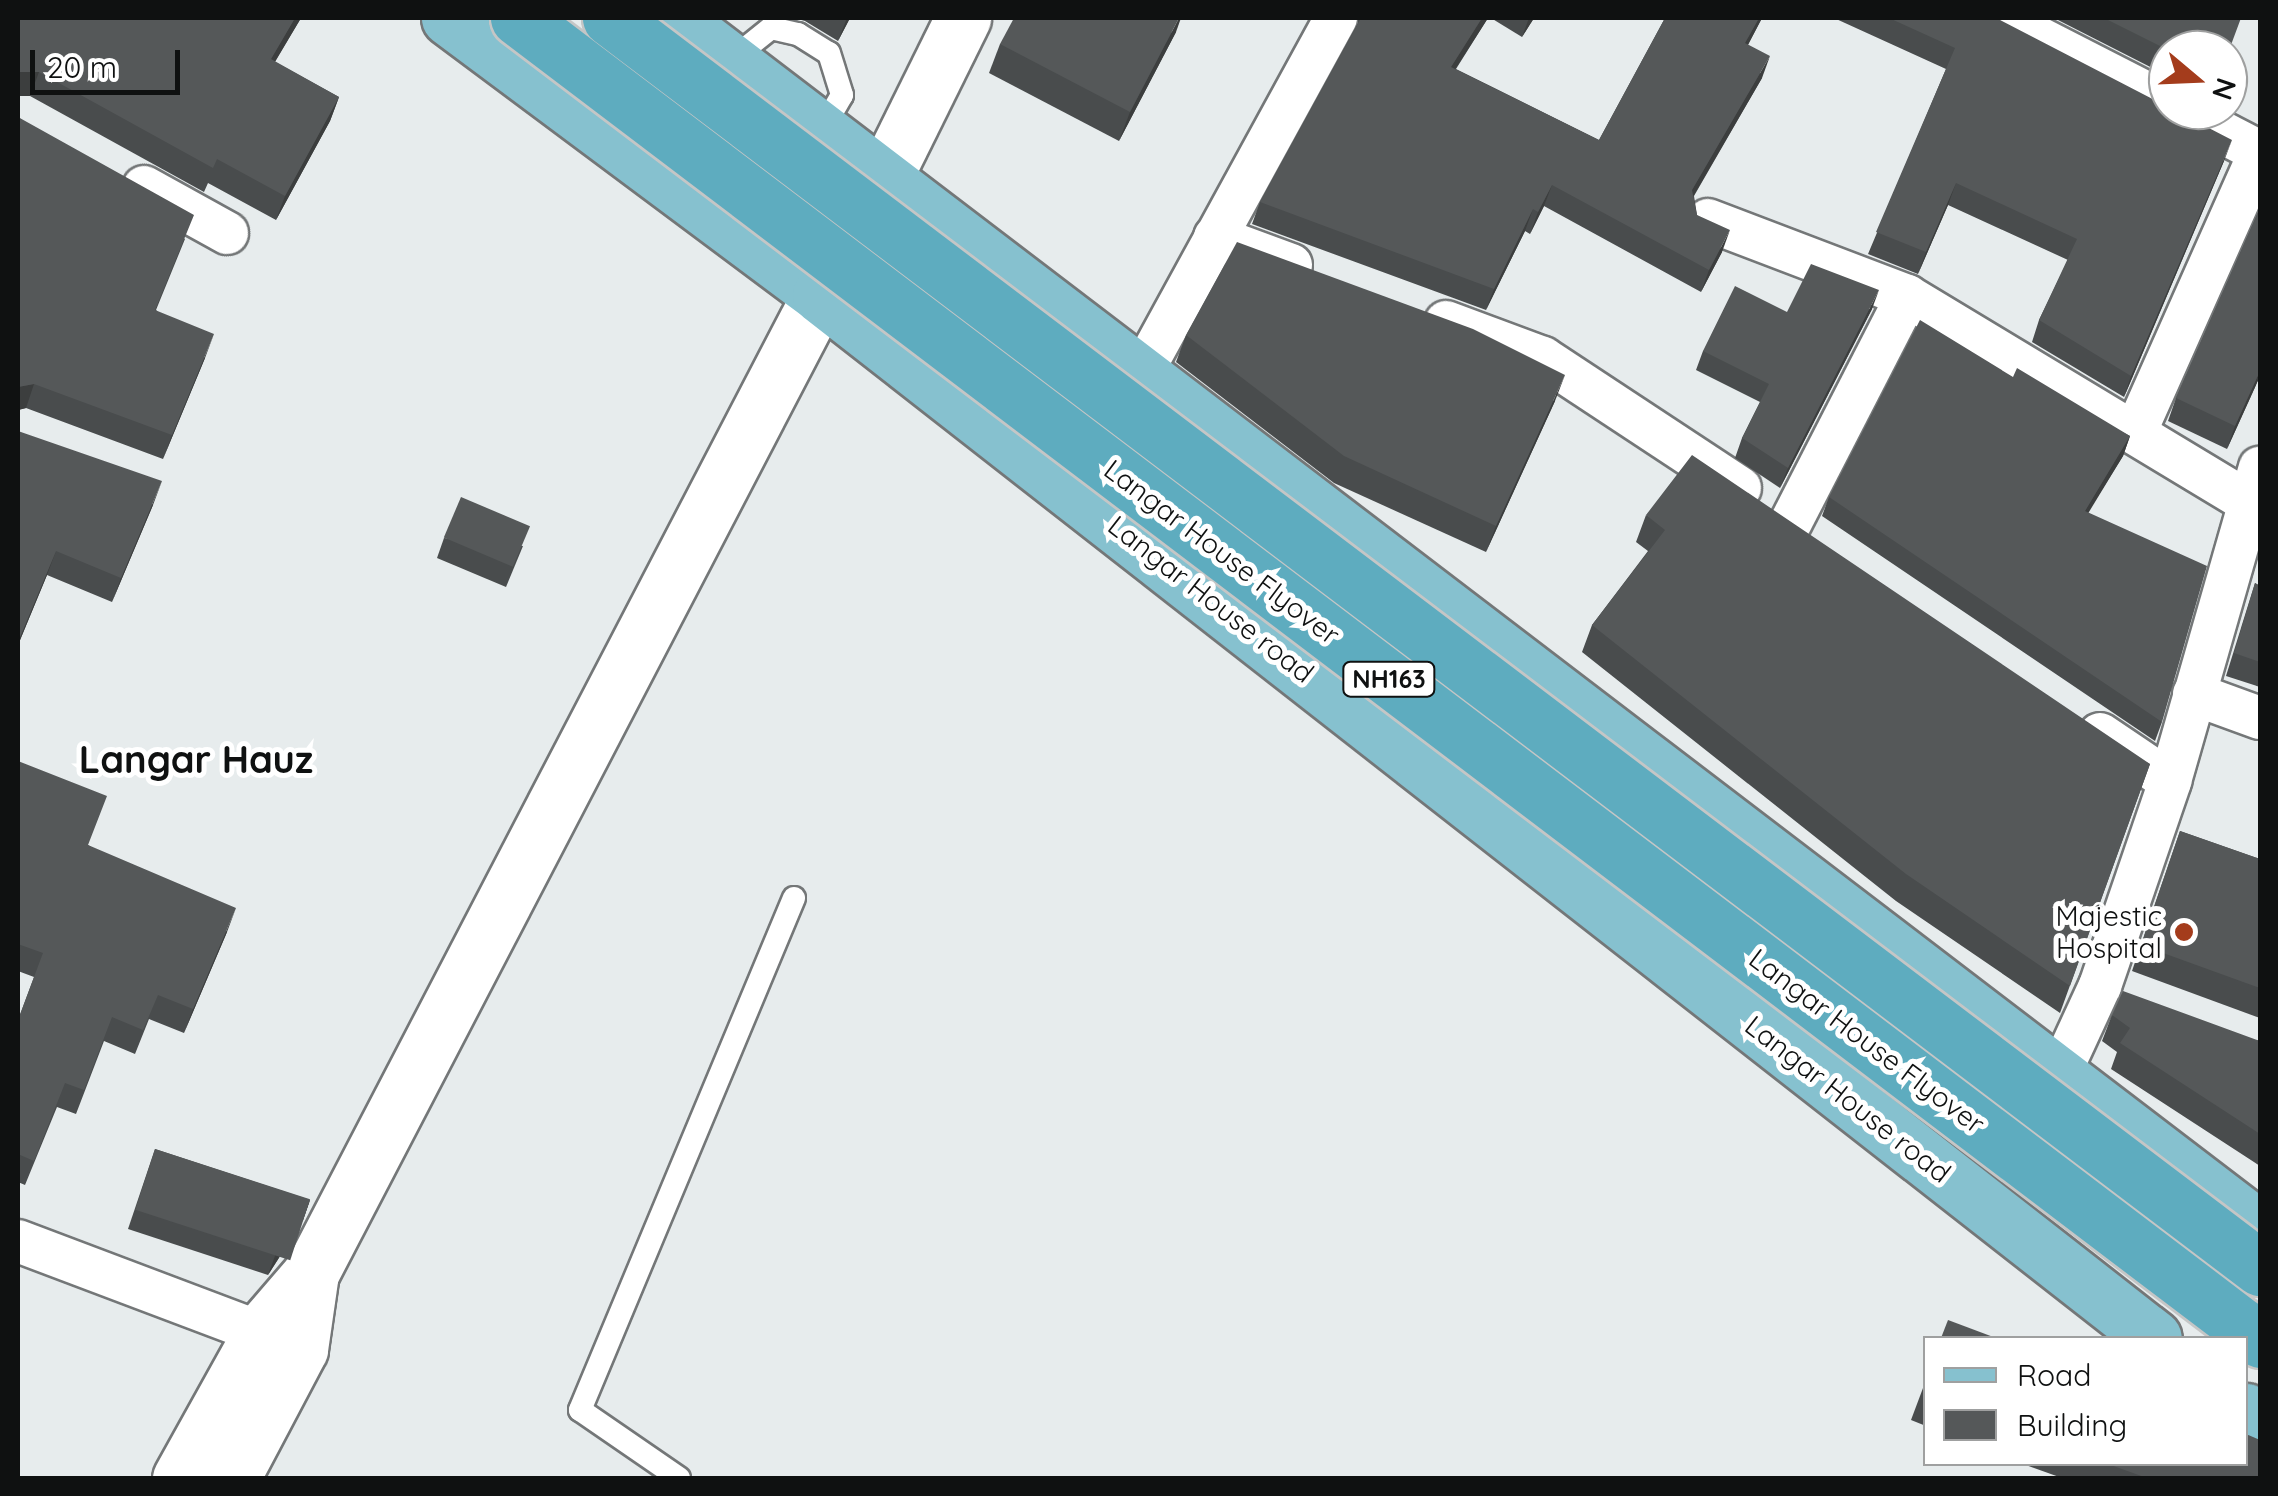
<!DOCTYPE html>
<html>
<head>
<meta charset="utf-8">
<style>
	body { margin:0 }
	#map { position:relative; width:2278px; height:1496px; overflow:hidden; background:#e7eced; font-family:Quicksand,sans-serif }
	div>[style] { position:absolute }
	.roads { filter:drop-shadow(2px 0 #747778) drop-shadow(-2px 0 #747778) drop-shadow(0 2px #747778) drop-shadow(0 -2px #747778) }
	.service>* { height:22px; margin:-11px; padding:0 11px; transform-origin:11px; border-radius:11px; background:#fff }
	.minor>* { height:42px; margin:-21px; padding:0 21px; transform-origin:21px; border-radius:21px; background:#fff }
	.tertiary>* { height:55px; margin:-27.5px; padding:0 27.5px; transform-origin:27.5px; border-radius:27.5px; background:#fff }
	.primary>* { height:55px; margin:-27.5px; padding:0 27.5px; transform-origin:27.5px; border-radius:27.5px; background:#86c1cf }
	.bridges { filter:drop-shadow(2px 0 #c5c6c6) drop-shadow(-2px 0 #c5c6c6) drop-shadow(0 2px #c5c6c6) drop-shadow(0 -2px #c5c6c6) }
	.trunk-bridge>* { height:55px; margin:-27.5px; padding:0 27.5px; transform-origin:27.5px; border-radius:27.5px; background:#5eacbf }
	.wall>* { inset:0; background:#494c4d }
	.shaded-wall>* { inset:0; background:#3c3e3e }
	.building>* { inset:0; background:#555859; transform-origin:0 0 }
	.dots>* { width:28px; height:28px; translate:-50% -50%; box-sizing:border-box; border:5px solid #fff; border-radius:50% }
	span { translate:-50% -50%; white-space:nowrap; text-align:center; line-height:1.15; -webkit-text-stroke:10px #fff; paint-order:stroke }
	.shield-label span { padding:2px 8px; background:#fff; border:2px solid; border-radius:8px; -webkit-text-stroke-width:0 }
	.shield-label { font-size:25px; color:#0f1111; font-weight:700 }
	.street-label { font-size:28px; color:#0f1111 }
	.poi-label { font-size:28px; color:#0f1111 }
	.right { translate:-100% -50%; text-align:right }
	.district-label { font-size:38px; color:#0f1111; font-weight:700 }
	.frame { position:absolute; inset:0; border:20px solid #0f1111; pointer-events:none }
	.legend { position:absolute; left:1923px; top:1336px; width:325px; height:130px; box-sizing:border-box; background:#fff; border:2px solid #9fa0a0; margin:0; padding:12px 18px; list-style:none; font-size:30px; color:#0f1111 }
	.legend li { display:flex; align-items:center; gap:20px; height:50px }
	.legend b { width:50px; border:2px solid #9fa0a0 }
	.north { position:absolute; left:2148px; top:30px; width:100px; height:100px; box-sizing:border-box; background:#fff; border:2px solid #9fa0a0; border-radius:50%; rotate:109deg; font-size:28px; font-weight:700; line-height:40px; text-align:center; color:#0f1111 }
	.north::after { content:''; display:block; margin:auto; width:35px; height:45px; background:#a43c1c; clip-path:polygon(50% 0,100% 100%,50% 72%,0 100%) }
	.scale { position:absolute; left:30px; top:50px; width:150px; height:45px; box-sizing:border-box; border:5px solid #0f1111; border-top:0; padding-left:12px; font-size:30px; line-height:35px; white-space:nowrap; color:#0f1111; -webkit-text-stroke:8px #fff; paint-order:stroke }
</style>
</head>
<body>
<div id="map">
	<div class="roads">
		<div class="service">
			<div style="left:731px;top:60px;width:51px;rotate:-38.7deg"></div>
			<div style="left:771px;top:28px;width:28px;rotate:13deg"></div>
			<div style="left:798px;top:34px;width:36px;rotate:32deg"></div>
			<div style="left:829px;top:53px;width:44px;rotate:72.8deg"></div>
			<div style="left:842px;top:95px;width:38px;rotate:120deg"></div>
			<div style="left:679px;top:1478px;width:120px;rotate:-145.5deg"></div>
			<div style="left:580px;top:1410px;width:555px;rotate:-67.32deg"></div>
		</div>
		<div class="minor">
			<div style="left:2000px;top:18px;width:189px;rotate:27.1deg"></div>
			<div style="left:2179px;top:110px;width:91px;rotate:27.4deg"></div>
			<div style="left:144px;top:187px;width:95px;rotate:29deg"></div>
			<div style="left:1708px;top:220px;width:213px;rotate:20.9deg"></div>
			<div style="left:1907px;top:296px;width:397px;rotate:31.1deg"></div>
			<div style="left:1215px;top:237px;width:81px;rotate:20.2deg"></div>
			<div style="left:1446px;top:322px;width:103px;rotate:20.4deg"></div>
			<div style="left:1543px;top:358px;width:236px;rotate:33.4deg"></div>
			<div style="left:1141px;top:374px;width:406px;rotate:-61.3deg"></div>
			<div style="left:2135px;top:433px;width:308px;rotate:-66deg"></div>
			<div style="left:1791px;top:522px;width:254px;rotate:-62.8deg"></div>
			<div style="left:2194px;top:694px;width:70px;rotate:20deg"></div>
			<div style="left:2100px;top:734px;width:84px;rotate:33.9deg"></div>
			<div style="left:2059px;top:1075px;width:98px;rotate:-65.3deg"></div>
			<div style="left:2100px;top:986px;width:217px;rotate:-71.1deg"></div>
			<div style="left:2170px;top:781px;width:326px;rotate:-74deg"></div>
			<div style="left:18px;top:1241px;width:292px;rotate:20.7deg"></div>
		</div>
		<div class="tertiary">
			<div style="left:886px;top:174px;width:174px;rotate:-63.7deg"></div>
			<div style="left:180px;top:1478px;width:171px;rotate:-60.9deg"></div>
			<div style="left:263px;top:1329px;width:74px;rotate:-49.4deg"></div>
			<div style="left:311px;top:1273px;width:1103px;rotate:-62.51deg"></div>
			<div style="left:232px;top:1478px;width:146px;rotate:-62.2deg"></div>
			<div style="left:300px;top:1349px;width:77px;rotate:-81.8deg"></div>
		</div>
		<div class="primary">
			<div style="left:449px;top:18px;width:463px;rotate:36.7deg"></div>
			<div style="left:820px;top:295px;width:1693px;rotate:38.02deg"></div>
			<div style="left:674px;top:18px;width:1995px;rotate:37.36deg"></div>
			<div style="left:2246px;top:1411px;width:18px;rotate:38deg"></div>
		</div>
	</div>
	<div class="bridges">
		<div class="trunk-bridge">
			<div style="left:518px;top:18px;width:2187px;rotate:37.19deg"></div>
			<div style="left:610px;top:18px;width:2070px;rotate:37.15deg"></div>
		</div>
	</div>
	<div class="wall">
		<div style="clip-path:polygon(18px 18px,301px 18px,275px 62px,339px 97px,330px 121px,276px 220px,208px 183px,204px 192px,30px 96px,18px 96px)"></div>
		<div style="clip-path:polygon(794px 18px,850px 18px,838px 41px,805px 21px)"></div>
		<div style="clip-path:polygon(1358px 18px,1488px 18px,1456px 69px,1599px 140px,1665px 18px,1762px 18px,1748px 45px,1762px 78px,1694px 196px,1697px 215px,1722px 252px,1701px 292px,1544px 206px,1530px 234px,1525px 231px,1486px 310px,1252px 224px,1260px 202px,1358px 23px)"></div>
		<div style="clip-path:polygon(1491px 18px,1534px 18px,1522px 37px)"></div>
		<div style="clip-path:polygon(1834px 18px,1996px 18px,2224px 161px,2124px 397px,2032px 342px,2039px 320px,2068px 260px,1948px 205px,1918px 274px,1868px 254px,1946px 69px)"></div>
		<div style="clip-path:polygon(2054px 18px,2241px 18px,2168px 50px,2168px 76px)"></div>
		<div style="clip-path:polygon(1176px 32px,1119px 141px,989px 73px,1000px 44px)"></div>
		<div style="clip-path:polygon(18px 117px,185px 239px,156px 310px,205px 358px,163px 459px,26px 408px,18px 410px)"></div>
		<div style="clip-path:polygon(2260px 208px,2260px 376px,2227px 449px,2168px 421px,2176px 398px)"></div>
		<div style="clip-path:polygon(1872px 309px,1780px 488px,1735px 458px,1742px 438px,1760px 402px,1696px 370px,1703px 351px,1787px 312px)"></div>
		<div style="clip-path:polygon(1186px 335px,1555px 401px,1486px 552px,1334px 483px,1176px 362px)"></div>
		<div style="clip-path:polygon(2013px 377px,2130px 436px,2123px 456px,2088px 512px,2162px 722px,2155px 741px,1822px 516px,1829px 497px)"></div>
		<div style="clip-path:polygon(18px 431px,153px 505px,112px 602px,47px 575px,18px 645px)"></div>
		<div style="clip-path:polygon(1646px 515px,2150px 764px,2060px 1013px,1896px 901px,1582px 652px,1592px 625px,1648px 551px,1636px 542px)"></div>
		<div style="clip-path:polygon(444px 538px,523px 546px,506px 587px,437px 558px)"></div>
		<div style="clip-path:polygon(2255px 583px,2260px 586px,2260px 687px,2226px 676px)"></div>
		<div style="clip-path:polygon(18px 761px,88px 845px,227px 932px,184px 1033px,149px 1019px,135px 1054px,104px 1041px,76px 1114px,57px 1107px,25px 1185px,18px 1182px,18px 1020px,34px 977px,18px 971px)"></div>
		<div style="clip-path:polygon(2180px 831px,2260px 859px,2260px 1018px,2132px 971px)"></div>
		<div style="clip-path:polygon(2112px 1015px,2260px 1041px,2260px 1166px,2111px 1069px,2117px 1052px,2102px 1041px)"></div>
		<div style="clip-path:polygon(155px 1149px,310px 1200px,303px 1220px,268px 1275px,128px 1229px)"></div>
		<div style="clip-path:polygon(1926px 1380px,1926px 1426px,1911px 1420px)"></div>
		<div style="clip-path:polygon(2023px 1464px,2246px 1464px,2260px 1478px,2062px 1478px)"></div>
	</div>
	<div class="shaded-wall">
		<div style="clip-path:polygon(295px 18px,301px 18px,262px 83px,271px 59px)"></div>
		<div style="clip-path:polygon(847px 18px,850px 18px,838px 41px)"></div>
		<div style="clip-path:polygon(1179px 18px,1181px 18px,1176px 32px,1119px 141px,1130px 112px)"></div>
		<div style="clip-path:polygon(1482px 18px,1488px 18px,1443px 88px,1451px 67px)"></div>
		<div style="clip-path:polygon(1529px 18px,1534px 18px,1522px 37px)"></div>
		<div style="clip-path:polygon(1759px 18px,1762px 18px,1737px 65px,1745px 43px)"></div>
		<div style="clip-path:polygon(1770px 56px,1762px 78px,1684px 212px,1692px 190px)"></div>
		<div style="clip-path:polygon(18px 72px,39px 72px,30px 96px,18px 96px)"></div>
		<div style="clip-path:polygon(339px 97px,330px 121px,276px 220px,285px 196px)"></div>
		<div style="clip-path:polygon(2232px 140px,2224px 161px,2124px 397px,2131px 376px)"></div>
		<div style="clip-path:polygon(1956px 183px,1948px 205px,1918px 274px,1926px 252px)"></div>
		<div style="clip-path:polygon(1552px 185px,1544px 206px,1530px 234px,1538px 212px)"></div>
		<div style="clip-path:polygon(1533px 209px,1525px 231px,1486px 310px,1494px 289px)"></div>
		<div style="clip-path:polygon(1730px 230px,1722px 252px,1701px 292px,1709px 270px)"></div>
		<div style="clip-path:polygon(1879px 290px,1872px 309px,1780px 488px,1788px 468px)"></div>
		<div style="clip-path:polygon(214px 334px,205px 358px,163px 459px,172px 435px)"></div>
		<div style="clip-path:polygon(2260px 371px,2260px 376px,2227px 449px,2235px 426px)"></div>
		<div style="clip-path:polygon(1565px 375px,1555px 401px,1486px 552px,1496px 526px)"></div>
		<div style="clip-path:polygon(34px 384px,26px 408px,18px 410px,18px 387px)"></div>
		<div style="clip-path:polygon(2130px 436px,2123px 456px,2078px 530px,2085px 511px)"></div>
		<div style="clip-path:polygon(162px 481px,153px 505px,112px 602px,121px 578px)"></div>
		<div style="clip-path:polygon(56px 551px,47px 575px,18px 645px,18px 642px)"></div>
		<div style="clip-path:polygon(236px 908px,227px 932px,184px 1033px,193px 1009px)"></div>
		<div style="clip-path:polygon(310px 1200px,303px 1220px,268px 1275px,275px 1256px)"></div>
	</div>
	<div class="building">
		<div style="clip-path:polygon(18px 18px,295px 18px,271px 59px,339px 97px,285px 196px,217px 159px,213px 168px,39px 72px,18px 72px)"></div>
		<div style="clip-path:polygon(1014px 18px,1179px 18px,1130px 112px,1000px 44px)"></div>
		<div style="clip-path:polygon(1361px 18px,1482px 18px,1451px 67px,1599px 140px,1665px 18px,1759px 18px,1745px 43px,1770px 56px,1692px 190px,1697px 215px,1730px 230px,1709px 270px,1552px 185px,1538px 212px,1533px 209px,1494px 289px,1260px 202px)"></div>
		<div style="clip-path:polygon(1889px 18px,1996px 18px,2168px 107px,2168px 110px,2174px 110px,2232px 140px,2131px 376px,2039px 320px,2077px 239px,1956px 183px,1926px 252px,1876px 232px,1955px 48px)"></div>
		<div style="clip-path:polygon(2104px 18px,2241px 18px,2228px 53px,2228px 50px,2168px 50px)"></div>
		<div style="clip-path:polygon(18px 117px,194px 215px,155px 310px,214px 334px,172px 435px,34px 384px,18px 387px)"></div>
		<div style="clip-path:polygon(2260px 208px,2260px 371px,2235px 426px,2176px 398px)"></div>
		<div style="clip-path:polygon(1237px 242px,1473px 329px,1565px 375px,1496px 526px,1344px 456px,1186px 335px)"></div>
		<div style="clip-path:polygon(1811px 264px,1879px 290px,1788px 468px,1742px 438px,1769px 384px,1703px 351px,1735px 286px,1787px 312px)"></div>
		<div style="clip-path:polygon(1920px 320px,2013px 377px,2017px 368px,2130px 436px,2085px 511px,2207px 566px,2162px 722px,1829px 497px)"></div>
		<div style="clip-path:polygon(18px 431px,162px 481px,121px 578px,56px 551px,18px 642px)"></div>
		<div style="clip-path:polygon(1692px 455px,2150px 764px,2070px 986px,1906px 874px,1592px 625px,1665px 530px,1646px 515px)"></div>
		<div style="left:461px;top:497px;width:75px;height:44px;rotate:23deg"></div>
		<div style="clip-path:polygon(2255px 583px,2260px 586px,2260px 662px,2234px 653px)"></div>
		<div style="clip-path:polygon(18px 761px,107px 796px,88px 845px,236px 908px,193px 1009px,158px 995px,143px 1030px,112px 1017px,84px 1090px,65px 1083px,34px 1161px,18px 1154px,18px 1020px,43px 953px,18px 944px)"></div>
		<div style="clip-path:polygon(2180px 831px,2260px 859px,2260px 988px,2141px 945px)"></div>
		<div style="clip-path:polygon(2123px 991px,2260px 1041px,2260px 1134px,2120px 1043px,2130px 1028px,2112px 1015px)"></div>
		<div style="left:155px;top:1149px;width:163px;height:64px;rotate:18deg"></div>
		<div style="clip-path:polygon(1948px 1320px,1996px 1338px,1941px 1338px)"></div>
		<div style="clip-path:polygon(2246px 1434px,2260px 1440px,2260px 1478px,2147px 1478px,2108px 1464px,2246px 1464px)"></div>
	</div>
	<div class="dots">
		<div style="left:2184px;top:932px;background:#a43c1c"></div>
	</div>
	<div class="shield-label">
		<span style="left:1389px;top:679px">NH163</span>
	</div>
	<div class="street-label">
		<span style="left:1222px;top:552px;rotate:37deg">Langar House Flyover</span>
		<span style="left:1211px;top:599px;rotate:38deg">Langar House road</span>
		<span style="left:1867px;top:1041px;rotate:37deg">Langar House Flyover</span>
		<span style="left:1848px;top:1099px;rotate:38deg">Langar House road</span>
	</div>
	<div class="poi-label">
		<span class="right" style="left:2162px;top:932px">Majestic<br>Hospital</span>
	</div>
	<div class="district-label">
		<span style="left:196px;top:760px">Langar Hauz</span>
	</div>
	<div class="frame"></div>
	<ul class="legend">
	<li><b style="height:12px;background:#86c1cf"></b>Road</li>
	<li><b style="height:28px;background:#555859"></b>Building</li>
	</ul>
	<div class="north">N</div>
	<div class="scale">20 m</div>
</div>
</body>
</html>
